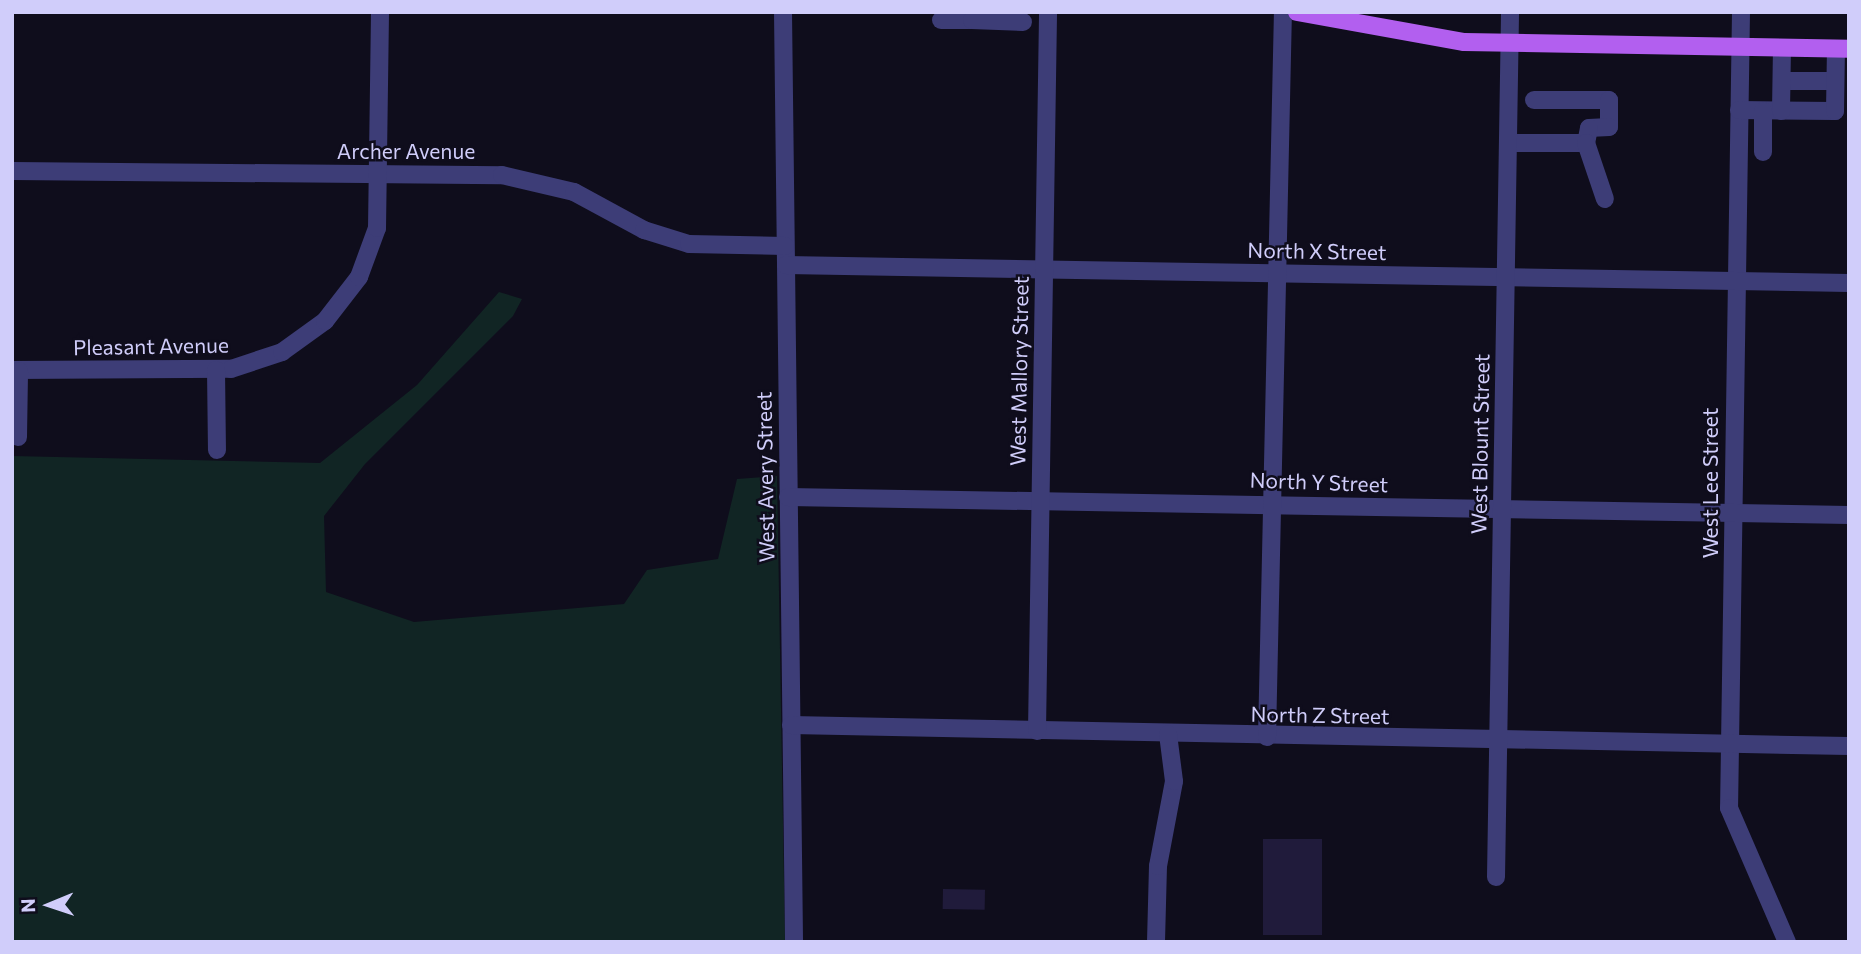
<!DOCTYPE html>
<html>
<head>
<meta charset="utf-8">
<style>
	body { margin:0 }
	#map { position:relative; width:1861px; height:954px; overflow:hidden; background:#0f0d1c; font-family:Commissioner,sans-serif }
	div>[style] { position:absolute }
	.green>* { inset:0; background:#112524 }
	.building>* { inset:0; background:#201b3b; transform-origin:0 0 }
	.minor>* { height:18px; margin:-9px; padding:0 9px; transform-origin:9px; border-radius:9px; background:#3d3d77 }
	.major>* { height:18px; margin:-9px; padding:0 9px; transform-origin:9px; border-radius:9px; background:#b25fef }
	span { translate:-50% -50%; white-space:nowrap; text-align:center; line-height:1.15; -webkit-text-stroke:5px #0f0d1c; paint-order:stroke }
	.street-label { font-size:21px; color:#d0cdfa }
	.frame { position:absolute; inset:0; border:14px solid #d0cdfa; pointer-events:none }
	.north { position:absolute; left:14px; top:870px; width:70px; height:70px; -webkit-text-stroke:5px #0f0d1c; paint-order:stroke; rotate:268deg; font-size:19px; font-weight:700; line-height:28px; text-align:center; color:#d0cdfa }
	.north::after { content:''; display:block; margin:auto; width:24px; height:32px; background:#d0cdfa; clip-path:polygon(50% 0,100% 100%,50% 72%,0 100%) }
</style>
</head>
<body>
<div id="map">
	<div class="green">
		<div style="clip-path:polygon(499px 292px,522px 299px,513px 316px,365px 464px,324px 516px,326px 592px,414px 622px,624px 604px,647px 570px,718px 559px,737px 479px,777px 476px,785px 942px,12px 942px,12px 456px,320px 463px,417px 385px)"></div>
	</div>
	<div class="building">
		<div style="left:1263px;top:839px;width:59px;height:96px"></div>
		<div style="left:943px;top:889px;width:42px;height:20px;rotate:1deg"></div>
	</div>
	<div class="minor">
		<div style="left:783px;top:12px;width:930px;rotate:89.32deg"></div>
		<div style="left:1741px;top:12px;width:796px;rotate:90.86deg"></div>
		<div style="left:1729px;top:808px;width:146px;rotate:66.6deg"></div>
		<div style="left:941px;top:20px;width:31px"></div>
		<div style="left:972px;top:20px;width:8px;rotate:-90deg"></div>
		<div style="left:972px;top:20px;width:51px;rotate:2.2deg"></div>
		<div style="left:1782px;top:81px;width:53px"></div>
		<div style="left:1534px;top:100px;width:75px"></div>
		<div style="left:1609px;top:100px;width:27px;rotate:90deg"></div>
		<div style="left:1609px;top:127px;width:20px;rotate:177deg"></div>
		<div style="left:1589px;top:128px;width:15px;rotate:101deg"></div>
		<div style="left:1739px;top:110px;width:96px;rotate:0.6deg"></div>
		<div style="left:1835px;top:111px;width:62px;rotate:-89.1deg"></div>
		<div style="left:1781px;top:111px;width:62px;rotate:-89.1deg"></div>
		<div style="left:1508px;top:143px;width:78px"></div>
		<div style="left:1586px;top:143px;width:59px;rotate:71.3deg"></div>
		<div style="left:1763px;top:152px;width:41px;rotate:-90deg"></div>
		<div style="left:12px;top:171px;width:490px;rotate:0.5deg"></div>
		<div style="left:502px;top:175px;width:74px;rotate:13.3deg"></div>
		<div style="left:574px;top:192px;width:80px;rotate:28.5deg"></div>
		<div style="left:644px;top:230px;width:47px;rotate:17.3deg"></div>
		<div style="left:689px;top:244px;width:96px;rotate:1.2deg"></div>
		<div style="left:786px;top:265px;width:1063px;rotate:0.97deg"></div>
		<div style="left:12px;top:370px;width:219px;rotate:-0.3deg"></div>
		<div style="left:231px;top:369px;width:54px;rotate:-18.4deg"></div>
		<div style="left:282px;top:352px;width:53px;rotate:-35.8deg"></div>
		<div style="left:325px;top:321px;width:56px;rotate:-52.3deg"></div>
		<div style="left:359px;top:277px;width:52px;rotate:-69.8deg"></div>
		<div style="left:377px;top:228px;width:216px;rotate:-89.2deg"></div>
		<div style="left:216px;top:370px;width:80px;rotate:89.3deg"></div>
		<div style="left:18px;top:437px;width:66px;rotate:-89.1deg"></div>
		<div style="left:788px;top:497px;width:1061px;rotate:0.97deg"></div>
		<div style="left:791px;top:725px;width:1058px;rotate:1.14deg"></div>
		<div style="left:1037px;top:731px;width:719px;rotate:-89.12deg"></div>
		<div style="left:1267px;top:737px;width:725px;rotate:-88.74deg"></div>
		<div style="left:1496px;top:877px;width:865px;rotate:-89.07deg"></div>
		<div style="left:1156px;top:942px;width:76px;rotate:-88.5deg"></div>
		<div style="left:1158px;top:866px;width:86px;rotate:-79.3deg"></div>
		<div style="left:1174px;top:781px;width:47px;rotate:-97.3deg"></div>
	</div>
	<div class="major">
		<div style="left:1297px;top:12px;width:170px;rotate:10.2deg"></div>
		<div style="left:1464px;top:42px;width:385px;rotate:1deg"></div>
	</div>
	<div class="street-label">
		<span style="left:406px;top:151px">Archer Avenue</span>
		<span style="left:1317px;top:251px;rotate:1deg">North X Street</span>
		<span style="left:151px;top:346px;rotate:-1deg">Pleasant Avenue</span>
		<span style="left:1019px;top:371px;rotate:-89deg">West Mallory Street</span>
		<span style="left:1480px;top:444px;rotate:-89deg">West Blount Street</span>
		<span style="left:765px;top:477px;rotate:-91deg">West Avery Street</span>
		<span style="left:1319px;top:482px;rotate:2deg">North Y Street</span>
		<span style="left:1710px;top:483px;rotate:-90deg">West Lee Street</span>
		<span style="left:1320px;top:715px;rotate:1deg">North Z Street</span>
	</div>
	<div class="frame"></div>
	<div class="north">N</div>
</div>
</body>
</html>
